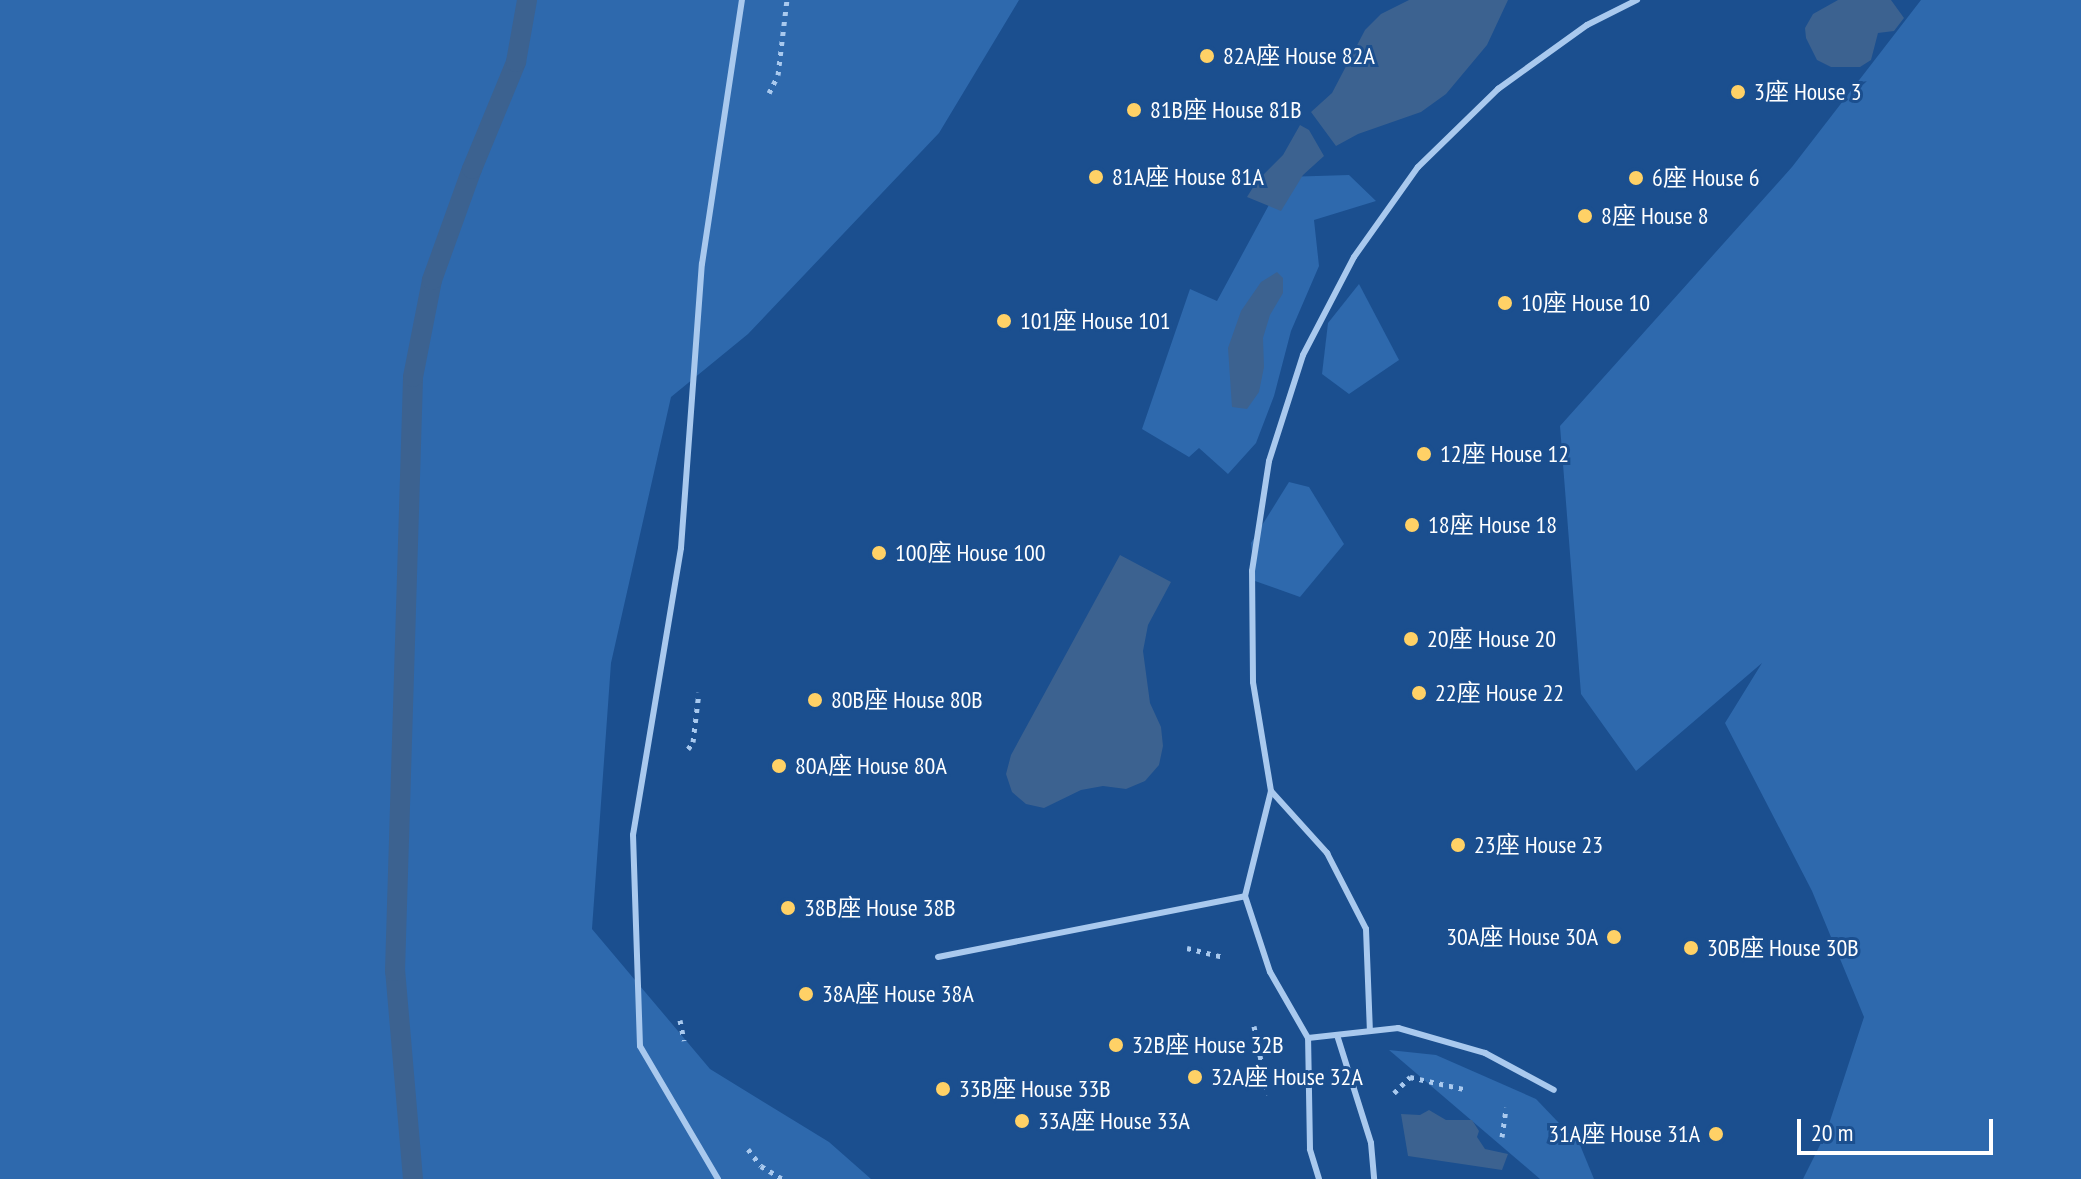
<!DOCTYPE html>
<html>
<head>
<meta charset="utf-8">
<style>
	body { margin:0 }
	#map { position:relative; width:2081px; height:1179px; overflow:hidden; background:#1b4f8f; font-family:"PT Sans Narrow","Noto Sans TC",sans-serif }
	div>[style] { position:absolute }
	.green>* { inset:0; background:#2e69ad }
	.water>* { inset:0; background:#3c6290 }
	.stream>* { height:20px; margin:-10px; padding:0 10px; transform-origin:10px; border-radius:10px; background:#3c6290 }
	.path>* { height:5px; margin-top:-2.5px; transform-origin:0; background:repeating-linear-gradient(90deg,#a9c9ee 0 4px,transparent 0 10px) }
	.lane>* { height:6px; margin:-3px; padding:0 3px; transform-origin:3px; border-radius:3px; background:#a9c9ee }
	.dots>* { width:22px; height:22px; translate:-50% -50%; box-sizing:border-box; border:4px solid #1b4f8f; border-radius:50% }
	span { translate:-50% -50%; white-space:nowrap; text-align:center; line-height:1.15; -webkit-text-stroke:6px #1b4f8f; paint-order:stroke }
	.poi-label { font-size:24px; color:#fff }
	.left { translate:0 -50%; text-align:left }
	.right { translate:-100% -50%; text-align:right }
	.scale { position:absolute; left:1797px; top:1119px; width:196px; height:36px; box-sizing:border-box; border:4px solid #fff; border-top:0; padding-left:10px; font-size:24px; line-height:28px; white-space:nowrap; color:#fff; -webkit-text-stroke:6px #1b4f8f; paint-order:stroke }
</style>
</head>
<body>
<div id="map">
	<div class="green">
		<div style="clip-path:polygon(0 0,1019px 0,939px 133px,748px 334px,671px 397px,611px 663px,592px 929px,710px 1069px,829px 1142px,871px 1179px,0 1179px)"></div>
		<div style="clip-path:polygon(1921px 0,2081px 0,2081px 1179px,1803px 1179px,1826px 1133px,1864px 1017px,1812px 891px,1725px 723px,1762px 663px,1636px 771px,1581px 694px,1560px 426px,1792px 167px)"></div>
		<div style="clip-path:polygon(1349px 175px,1376px 201px,1314px 220px,1319px 266px,1291px 331px,1274px 396px,1256px 443px,1228px 474px,1199px 448px,1189px 457px,1142px 429px,1190px 289px,1217px 301px,1284px 177px)"></div>
		<div style="clip-path:polygon(1359px 284px,1399px 360px,1349px 394px,1322px 374px,1328px 323px)"></div>
		<div style="clip-path:polygon(1289px 482px,1309px 487px,1344px 544px,1300px 597px,1255px 581px,1251px 543px)"></div>
		<div style="clip-path:polygon(1389px 1050px,1436px 1055px,1536px 1099px,1580px 1145px,1594px 1179px,1540px 1179px)"></div>
	</div>
	<div class="water">
		<div style="clip-path:polygon(1409px 0,1508px 0,1487px 45px,1446px 94px,1421px 112px,1358px 134px,1336px 146px,1311px 112px,1332px 93px,1365px 30px,1381px 14px)"></div>
		<div style="clip-path:polygon(1838px 0,1891px 0,1904px 18px,1894px 31px,1878px 33px,1871px 60px,1860px 67px,1831px 67px,1817px 60px,1806px 38px,1805px 28px,1813px 14px)"></div>
		<div style="clip-path:polygon(1300px 125px,1309px 130px,1324px 156px,1303px 175px,1281px 211px,1247px 197px,1257px 181px,1283px 155px)"></div>
		<div style="clip-path:polygon(1277px 272px,1283px 278px,1283px 293px,1270px 315px,1263px 338px,1264px 367px,1259px 392px,1247px 409px,1232px 407px,1228px 348px,1241px 311px,1261px 282px)"></div>
		<div style="clip-path:polygon(1120px 555px,1171px 582px,1148px 625px,1143px 651px,1150px 703px,1161px 727px,1163px 746px,1159px 765px,1145px 781px,1126px 789px,1103px 786px,1081px 790px,1044px 808px,1026px 804px,1012px 792px,1006px 774px,1011px 755px)"></div>
		<div style="clip-path:polygon(1429px 1110px,1446px 1120px,1472px 1120px,1479px 1131px,1477px 1137px,1485px 1149px,1508px 1154px,1502px 1170px,1408px 1156px,1401px 1114px,1420px 1115px)"></div>
	</div>
	<div class="stream">
		<div style="left:413px;top:1179px;width:209px;rotate:-94.9deg"></div>
		<div style="left:395px;top:971px;width:594px;rotate:-88.26deg"></div>
		<div style="left:413px;top:377px;width:99px;rotate:-78.9deg"></div>
		<div style="left:432px;top:280px;width:118px;rotate:-70.2deg"></div>
		<div style="left:472px;top:169px;width:116px;rotate:-67.6deg"></div>
		<div style="left:516px;top:62px;width:63px;rotate:-79.9deg"></div>
	</div>
	<div class="path">
		<div style="left:769px;top:93px;width:20px;rotate:-63deg"></div>
		<div style="left:778px;top:75px;width:76px;rotate:-83.2deg"></div>
		<div style="left:688px;top:749px;width:9px;rotate:-54deg"></div>
		<div style="left:693px;top:742px;width:50px;rotate:-83.2deg"></div>
		<div style="left:1187px;top:948px;width:38px;rotate:14deg"></div>
		<div style="left:680px;top:1020px;width:21px;rotate:79deg"></div>
		<div style="left:1254px;top:1026px;width:70px;rotate:78.5deg"></div>
		<div style="left:1394px;top:1093px;width:23px;rotate:-45deg"></div>
		<div style="left:1410px;top:1077px;width:59px;rotate:12.6deg"></div>
		<div style="left:1502px;top:1137px;width:30px;rotate:-82deg"></div>
		<div style="left:748px;top:1149px;width:21px;rotate:53deg"></div>
		<div style="left:761px;top:1166px;width:26px;rotate:31deg"></div>
	</div>
	<div class="lane">
		<div style="left:1271px;top:791px;width:84px;rotate:47.9deg"></div>
		<div style="left:1327px;top:853px;width:85px;rotate:62.8deg"></div>
		<div style="left:1366px;top:929px;width:102px;rotate:87.8deg"></div>
		<div style="left:938px;top:957px;width:313px;rotate:-11.2deg"></div>
		<div style="left:1337px;top:1035px;width:113px;rotate:72.5deg"></div>
		<div style="left:1371px;top:1143px;width:36px;rotate:85deg"></div>
		<div style="left:1308px;top:1038px;width:91px;rotate:-6.3deg"></div>
		<div style="left:1398px;top:1028px;width:91px;rotate:16deg"></div>
		<div style="left:1485px;top:1053px;width:78px;rotate:28.2deg"></div>
		<div style="left:718px;top:1179px;width:154px;rotate:-120.4deg"></div>
		<div style="left:640px;top:1046px;width:211px;rotate:-91.9deg"></div>
		<div style="left:633px;top:835px;width:291px;rotate:-80.5deg"></div>
		<div style="left:681px;top:548px;width:285px;rotate:-85.8deg"></div>
		<div style="left:702px;top:264px;width:267px;rotate:-81.4deg"></div>
		<div style="left:1319px;top:1179px;width:31px;rotate:-107deg"></div>
		<div style="left:1310px;top:1149px;width:111px;rotate:-91deg"></div>
		<div style="left:1308px;top:1038px;width:76px;rotate:-119.9deg"></div>
		<div style="left:1270px;top:972px;width:80px;rotate:-108.2deg"></div>
		<div style="left:1245px;top:896px;width:108px;rotate:-76.1deg"></div>
		<div style="left:1271px;top:791px;width:110px;rotate:-99.4deg"></div>
		<div style="left:1253px;top:682px;width:111px;rotate:-90.5deg"></div>
		<div style="left:1252px;top:571px;width:111px;rotate:-81.2deg"></div>
		<div style="left:1269px;top:461px;width:111px;rotate:-72.2deg"></div>
		<div style="left:1303px;top:355px;width:110px;rotate:-62.5deg"></div>
		<div style="left:1354px;top:257px;width:110px;rotate:-54.6deg"></div>
		<div style="left:1418px;top:167px;width:112px;rotate:-44.3deg"></div>
		<div style="left:1498px;top:89px;width:110px;rotate:-35.7deg"></div>
		<div style="left:1587px;top:25px;width:56px;rotate:-26.6deg"></div>
	</div>
	<div class="dots">
		<div style="left:1207px;top:56px;background:#ffd166"></div>
		<div style="left:1738px;top:92px;background:#ffd166"></div>
		<div style="left:1134px;top:110px;background:#ffd166"></div>
		<div style="left:1096px;top:177px;background:#ffd166"></div>
		<div style="left:1636px;top:178px;background:#ffd166"></div>
		<div style="left:1585px;top:216px;background:#ffd166"></div>
		<div style="left:1505px;top:303px;background:#ffd166"></div>
		<div style="left:1004px;top:321px;background:#ffd166"></div>
		<div style="left:1424px;top:454px;background:#ffd166"></div>
		<div style="left:1412px;top:525px;background:#ffd166"></div>
		<div style="left:879px;top:553px;background:#ffd166"></div>
		<div style="left:1411px;top:639px;background:#ffd166"></div>
		<div style="left:1419px;top:693px;background:#ffd166"></div>
		<div style="left:815px;top:700px;background:#ffd166"></div>
		<div style="left:779px;top:766px;background:#ffd166"></div>
		<div style="left:1458px;top:845px;background:#ffd166"></div>
		<div style="left:788px;top:908px;background:#ffd166"></div>
		<div style="left:1614px;top:937px;background:#ffd166"></div>
		<div style="left:1691px;top:948px;background:#ffd166"></div>
		<div style="left:806px;top:994px;background:#ffd166"></div>
		<div style="left:1116px;top:1045px;background:#ffd166"></div>
		<div style="left:1195px;top:1077px;background:#ffd166"></div>
		<div style="left:943px;top:1089px;background:#ffd166"></div>
		<div style="left:1022px;top:1121px;background:#ffd166"></div>
		<div style="left:1716px;top:1134px;background:#ffd166"></div>
	</div>
	<div class="poi-label">
		<span class="left" style="left:1223px;top:56px">82A座 House 82A</span>
		<span class="left" style="left:1754px;top:92px">3座 House 3</span>
		<span class="left" style="left:1150px;top:110px">81B座 House 81B</span>
		<span class="left" style="left:1112px;top:177px">81A座 House 81A</span>
		<span class="left" style="left:1652px;top:178px">6座 House 6</span>
		<span class="left" style="left:1601px;top:216px">8座 House 8</span>
		<span class="left" style="left:1521px;top:303px">10座 House 10</span>
		<span class="left" style="left:1020px;top:321px">101座 House 101</span>
		<span class="left" style="left:1440px;top:454px">12座 House 12</span>
		<span class="left" style="left:1428px;top:525px">18座 House 18</span>
		<span class="left" style="left:895px;top:553px">100座 House 100</span>
		<span class="left" style="left:1427px;top:639px">20座 House 20</span>
		<span class="left" style="left:1435px;top:693px">22座 House 22</span>
		<span class="left" style="left:831px;top:700px">80B座 House 80B</span>
		<span class="left" style="left:795px;top:766px">80A座 House 80A</span>
		<span class="left" style="left:1474px;top:845px">23座 House 23</span>
		<span class="left" style="left:804px;top:908px">38B座 House 38B</span>
		<span class="right" style="left:1598px;top:937px">30A座 House 30A</span>
		<span class="left" style="left:1707px;top:948px">30B座 House 30B</span>
		<span class="left" style="left:822px;top:994px">38A座 House 38A</span>
		<span class="left" style="left:1132px;top:1045px">32B座 House 32B</span>
		<span class="left" style="left:1211px;top:1077px">32A座 House 32A</span>
		<span class="left" style="left:959px;top:1089px">33B座 House 33B</span>
		<span class="left" style="left:1038px;top:1121px">33A座 House 33A</span>
		<span class="right" style="left:1700px;top:1134px">31A座 House 31A</span>
	</div>
	<div class="scale">20 m</div>
</div>
</body>
</html>
